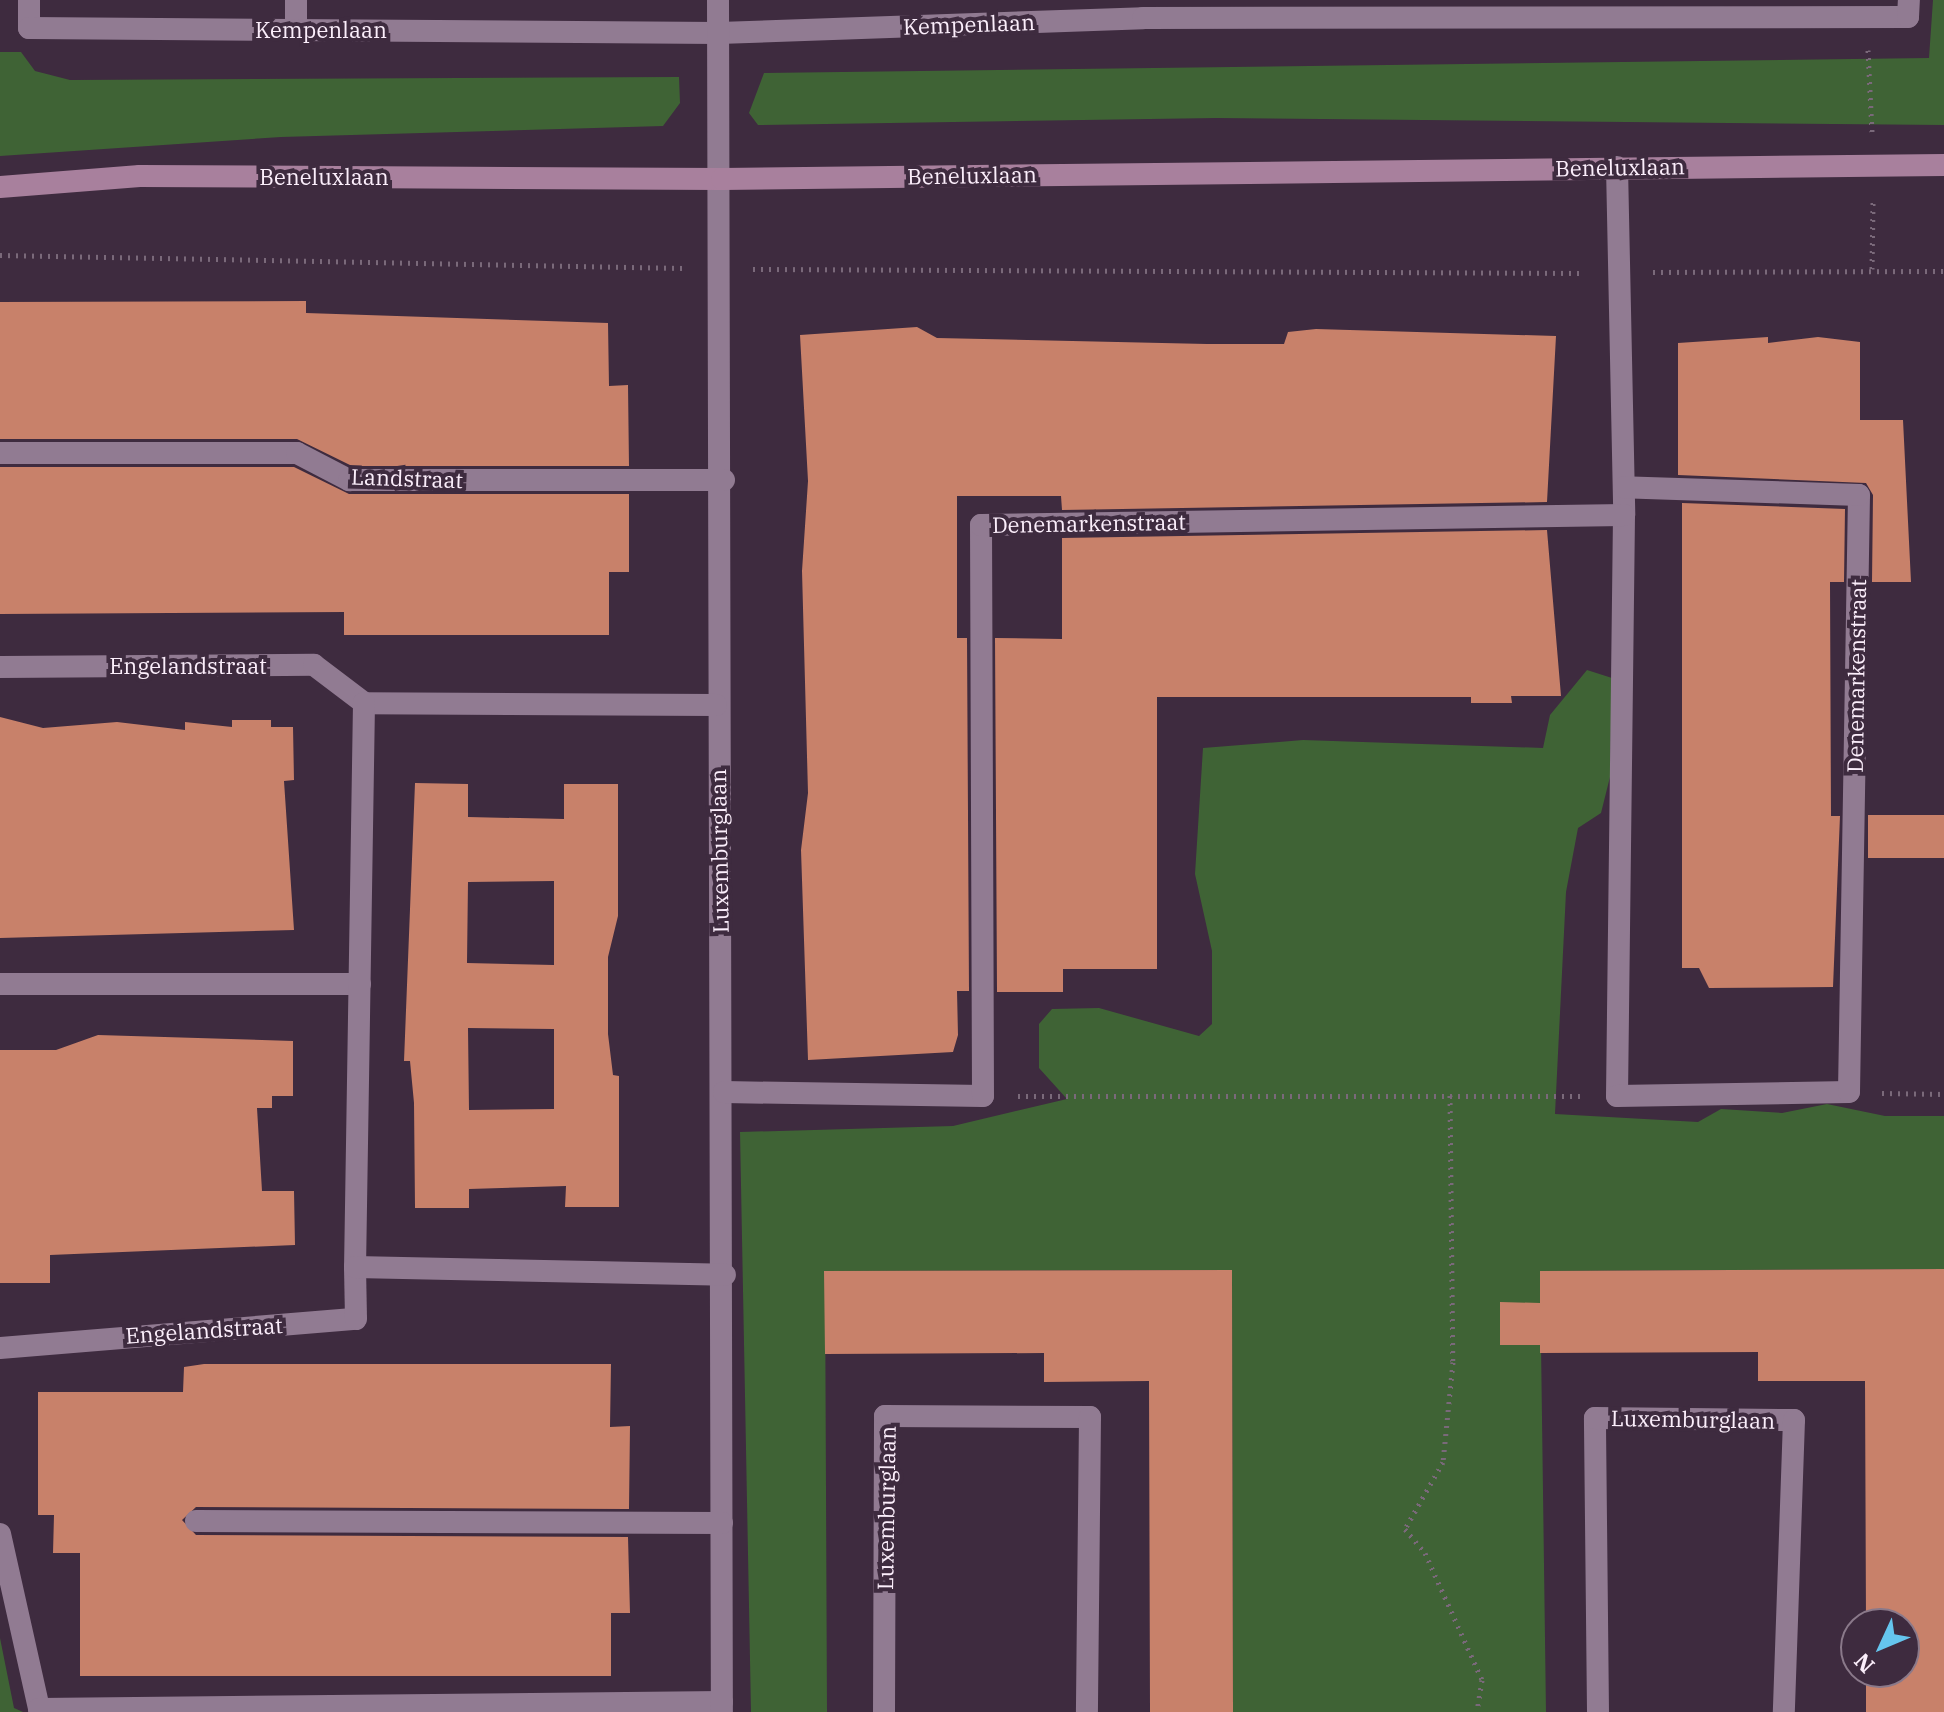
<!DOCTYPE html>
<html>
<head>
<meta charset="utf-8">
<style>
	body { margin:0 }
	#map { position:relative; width:1944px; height:1712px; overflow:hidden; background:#3e2b3f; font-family:"IBM Plex Serif",serif }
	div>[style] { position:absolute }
	.green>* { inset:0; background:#3f6335 }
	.building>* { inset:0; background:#c8816a; transform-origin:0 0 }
	.path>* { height:5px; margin-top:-2.5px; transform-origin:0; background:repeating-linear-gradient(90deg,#7a697a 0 2px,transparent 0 8px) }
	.service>* { height:22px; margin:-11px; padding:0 11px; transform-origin:11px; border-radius:11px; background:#917b92 }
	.pedestrian>* { height:22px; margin:-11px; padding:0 11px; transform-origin:11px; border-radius:11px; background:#917b92 }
	.minor>* { height:22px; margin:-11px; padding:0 11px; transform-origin:11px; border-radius:11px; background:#917b92 }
	.secondary>* { height:22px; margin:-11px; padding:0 11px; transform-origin:11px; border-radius:11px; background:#a8809d }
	span { translate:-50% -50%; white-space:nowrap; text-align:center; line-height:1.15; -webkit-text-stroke:8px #3e2b3f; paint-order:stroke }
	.street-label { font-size:22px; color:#fbeefb }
	.north { position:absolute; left:1840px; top:1608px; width:80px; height:80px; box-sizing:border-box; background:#3e2b3f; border:2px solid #8a798a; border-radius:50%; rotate:226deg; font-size:22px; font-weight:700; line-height:32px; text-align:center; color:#fbeefb }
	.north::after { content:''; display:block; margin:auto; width:28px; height:36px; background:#65c5ee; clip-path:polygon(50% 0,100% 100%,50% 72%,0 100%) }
</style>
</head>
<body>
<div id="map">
	<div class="green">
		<div style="clip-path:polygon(1933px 0,1944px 0,1944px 125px,1216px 118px,758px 125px,749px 113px,764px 73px,1929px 58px)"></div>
		<div style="clip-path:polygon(0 52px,21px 52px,35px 71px,70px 80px,679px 77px,680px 103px,663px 126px,281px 137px,0 156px)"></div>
		<div style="clip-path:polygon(1587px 670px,1612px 678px,1610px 777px,1601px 813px,1578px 828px,1566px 892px,1555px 1114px,1698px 1122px,1721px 1109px,1782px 1113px,1827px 1104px,1885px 1116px,1944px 1116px,1944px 1269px,1540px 1271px,1546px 1712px,1233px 1712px,1232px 1270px,825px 1271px,827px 1712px,751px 1712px,740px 1132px,953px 1126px,1067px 1099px,1039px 1068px,1039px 1024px,1052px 1009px,1099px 1008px,1199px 1036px,1212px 1024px,1212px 951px,1195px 874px,1203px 748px,1303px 740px,1543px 748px,1550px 715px)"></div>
		<div style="clip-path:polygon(0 1638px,14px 1708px,23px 1712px,0 1712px)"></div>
	</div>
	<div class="building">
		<div style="clip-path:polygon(306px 301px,306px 313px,608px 323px,609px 386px,628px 385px,629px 466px,352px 466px,297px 439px,0 439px,0 302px)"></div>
		<div style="clip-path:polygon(917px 327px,937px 338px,1207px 344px,1284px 344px,1288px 332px,1316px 329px,1556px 336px,1547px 502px,1062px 510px,1061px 496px,957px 496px,957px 638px,967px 638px,969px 991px,957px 991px,958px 1035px,953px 1052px,808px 1060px,801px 850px,808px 793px,802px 571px,808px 481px,800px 335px)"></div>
		<div style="clip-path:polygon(1768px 337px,1768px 343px,1818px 337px,1860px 342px,1860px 420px,1903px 420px,1911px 582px,1872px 582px,1873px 495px,1866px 483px,1678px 475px,1678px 343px)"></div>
		<div style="clip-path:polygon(0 467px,294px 467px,349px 494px,629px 494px,629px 572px,609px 572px,609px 635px,344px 635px,344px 612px,0 614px)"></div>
		<div style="clip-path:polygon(1682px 503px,1845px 509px,1844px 582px,1830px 582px,1831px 816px,1840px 816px,1833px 987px,1709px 988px,1699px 968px,1682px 968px)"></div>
		<div style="clip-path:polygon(1547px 530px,1561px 696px,1511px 696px,1512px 703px,1471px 703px,1471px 697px,1157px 697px,1157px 969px,1063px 969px,1063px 992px,997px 992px,995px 638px,1062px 639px,1062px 538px)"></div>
		<div style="clip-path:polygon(0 717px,43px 728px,117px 722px,185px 730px,185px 722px,232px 727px,232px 720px,271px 720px,271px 727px,293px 727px,294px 780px,284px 781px,294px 930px,0 938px)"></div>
		<div style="clip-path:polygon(evenodd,415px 783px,468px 784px,468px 817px,564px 819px,564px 784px,618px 784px,618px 916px,608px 957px,608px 1034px,613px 1075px,619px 1076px,619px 1207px,565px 1207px,566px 1186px,469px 1189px,469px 1208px,415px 1208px,414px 1103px,410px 1061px,404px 1061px,415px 783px,554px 881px,554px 965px,467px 963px,468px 882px,554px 881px,415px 783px,468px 1028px,554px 1029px,554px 1109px,469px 1110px,468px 1028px)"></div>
		<div style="left:1868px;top:815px;width:76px;height:43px"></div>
		<div style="clip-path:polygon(98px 1035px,293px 1041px,293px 1096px,272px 1096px,272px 1108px,257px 1108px,262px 1191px,294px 1191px,295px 1245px,50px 1255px,50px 1283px,0 1283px,0 1050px,56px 1050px)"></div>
		<div style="clip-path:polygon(1944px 1269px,1944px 1712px,1866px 1712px,1866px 1672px,1904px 1672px,1904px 1624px,1866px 1624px,1865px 1381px,1758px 1381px,1758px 1352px,1540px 1353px,1540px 1345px,1500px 1345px,1500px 1302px,1540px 1303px,1540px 1271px)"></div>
		<div style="clip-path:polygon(1232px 1270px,1233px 1712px,1150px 1712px,1149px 1381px,1044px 1382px,1044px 1353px,825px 1354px,824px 1271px)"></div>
		<div style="clip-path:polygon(204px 1364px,611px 1364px,610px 1427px,630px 1426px,629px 1509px,196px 1507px,182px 1520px,196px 1535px,628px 1537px,630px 1613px,611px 1613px,611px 1676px,80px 1676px,80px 1553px,53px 1553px,54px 1515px,38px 1515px,38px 1392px,183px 1392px,184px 1367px)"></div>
	</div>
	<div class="path">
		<div style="left:1868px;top:50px;width:82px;rotate:87.2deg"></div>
		<div style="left:0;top:255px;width:683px;rotate:1.09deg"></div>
		<div style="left:753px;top:269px;width:830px;rotate:0.28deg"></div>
		<div style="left:1872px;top:269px;width:67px;rotate:-89.1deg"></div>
		<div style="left:1653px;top:272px;width:291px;rotate:-0.2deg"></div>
		<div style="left:1882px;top:1093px;width:62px;rotate:0.9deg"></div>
		<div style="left:1450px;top:1095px;width:267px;rotate:89.4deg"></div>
		<div style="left:1453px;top:1362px;width:100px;rotate:95.7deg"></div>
		<div style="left:1443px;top:1462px;width:77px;rotate:119.6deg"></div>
		<div style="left:1405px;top:1529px;width:31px;rotate:50deg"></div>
		<div style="left:1425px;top:1553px;width:139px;rotate:65.8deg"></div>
		<div style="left:1482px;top:1680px;width:32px;rotate:99deg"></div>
		<div style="left:1018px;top:1096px;width:562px"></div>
	</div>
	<div class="service">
		<div style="left:296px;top:0;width:30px;rotate:90deg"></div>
	</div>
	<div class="pedestrian">
		<div style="left:0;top:667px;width:314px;rotate:-0.4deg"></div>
		<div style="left:314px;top:665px;width:63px;rotate:37.2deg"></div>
		<div style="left:0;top:984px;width:360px"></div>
		<div style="left:0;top:1348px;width:357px;rotate:-4.7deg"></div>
		<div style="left:356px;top:1319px;width:52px;rotate:-91.1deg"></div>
		<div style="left:0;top:1534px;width:179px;rotate:77.4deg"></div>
		<div style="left:39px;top:1709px;width:683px;rotate:-0.59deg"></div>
	</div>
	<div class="minor">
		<div style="left:29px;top:0;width:28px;rotate:90deg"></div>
		<div style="left:29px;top:28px;width:690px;rotate:0.42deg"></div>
		<div style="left:719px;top:33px;width:424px;rotate:-2deg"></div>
		<div style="left:1143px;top:18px;width:765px;rotate:-0.07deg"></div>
		<div style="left:1908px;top:17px;width:17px;rotate:-87deg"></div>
		<div style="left:718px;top:0;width:1712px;rotate:89.87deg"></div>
		<div style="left:1617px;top:167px;width:348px;rotate:88.8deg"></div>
		<div style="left:1624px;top:515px;width:581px;rotate:90.69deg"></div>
		<div style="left:1617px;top:1096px;width:232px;rotate:-1deg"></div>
		<div style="left:1849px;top:1092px;width:597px;rotate:-89.04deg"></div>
		<div style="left:1859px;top:495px;width:235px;rotate:-178.1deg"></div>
		<div style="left:0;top:453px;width:297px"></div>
		<div style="left:297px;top:453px;width:59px;rotate:27.4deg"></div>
		<div style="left:349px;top:480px;width:375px"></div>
		<div style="left:716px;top:705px;width:352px;rotate:-179.7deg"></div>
		<div style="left:364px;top:703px;width:564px;rotate:90.91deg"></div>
		<div style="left:355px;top:1267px;width:370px;rotate:1.2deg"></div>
		<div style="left:724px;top:1092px;width:259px;rotate:0.9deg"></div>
		<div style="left:983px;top:1096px;width:571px;rotate:-90.2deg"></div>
		<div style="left:981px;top:525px;width:643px;rotate:-0.89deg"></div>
		<div style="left:196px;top:1521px;width:526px;rotate:0.22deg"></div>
		<div style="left:884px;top:1712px;width:296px;rotate:-89.8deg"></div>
		<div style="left:885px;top:1416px;width:205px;rotate:0.3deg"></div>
		<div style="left:1090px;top:1417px;width:295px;rotate:90.6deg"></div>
		<div style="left:1598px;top:1712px;width:294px;rotate:-90.6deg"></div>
		<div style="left:1595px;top:1418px;width:199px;rotate:0.6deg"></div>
		<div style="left:1794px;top:1420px;width:292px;rotate:92deg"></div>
	</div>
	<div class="secondary">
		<div style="left:0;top:187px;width:140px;rotate:-4.5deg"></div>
		<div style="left:140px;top:176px;width:582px;rotate:0.3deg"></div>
		<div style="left:722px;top:179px;width:1222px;rotate:-0.66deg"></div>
	</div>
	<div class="street-label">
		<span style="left:969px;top:24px;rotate:-2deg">Kempenlaan</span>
		<span style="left:321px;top:30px">Kempenlaan</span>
		<span style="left:1620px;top:167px;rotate:-1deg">Beneluxlaan</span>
		<span style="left:972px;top:175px;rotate:-1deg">Beneluxlaan</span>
		<span style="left:324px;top:177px">Beneluxlaan</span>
		<span style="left:407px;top:478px;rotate:2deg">Landstraat</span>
		<span style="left:1089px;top:523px;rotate:-1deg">Denemarkenstraat</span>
		<span style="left:188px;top:666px">Engelandstraat</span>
		<span style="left:1856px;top:676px;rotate:-89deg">Denemarkenstraat</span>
		<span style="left:719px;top:851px;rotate:-91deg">Luxemburglaan</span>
		<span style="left:204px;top:1330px;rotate:-4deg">Engelandstraat</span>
		<span style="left:1693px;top:1419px;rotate:1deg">Luxemburglaan</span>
		<span style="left:886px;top:1508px;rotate:-89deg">Luxemburglaan</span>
	</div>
	<div class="north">N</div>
</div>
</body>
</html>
